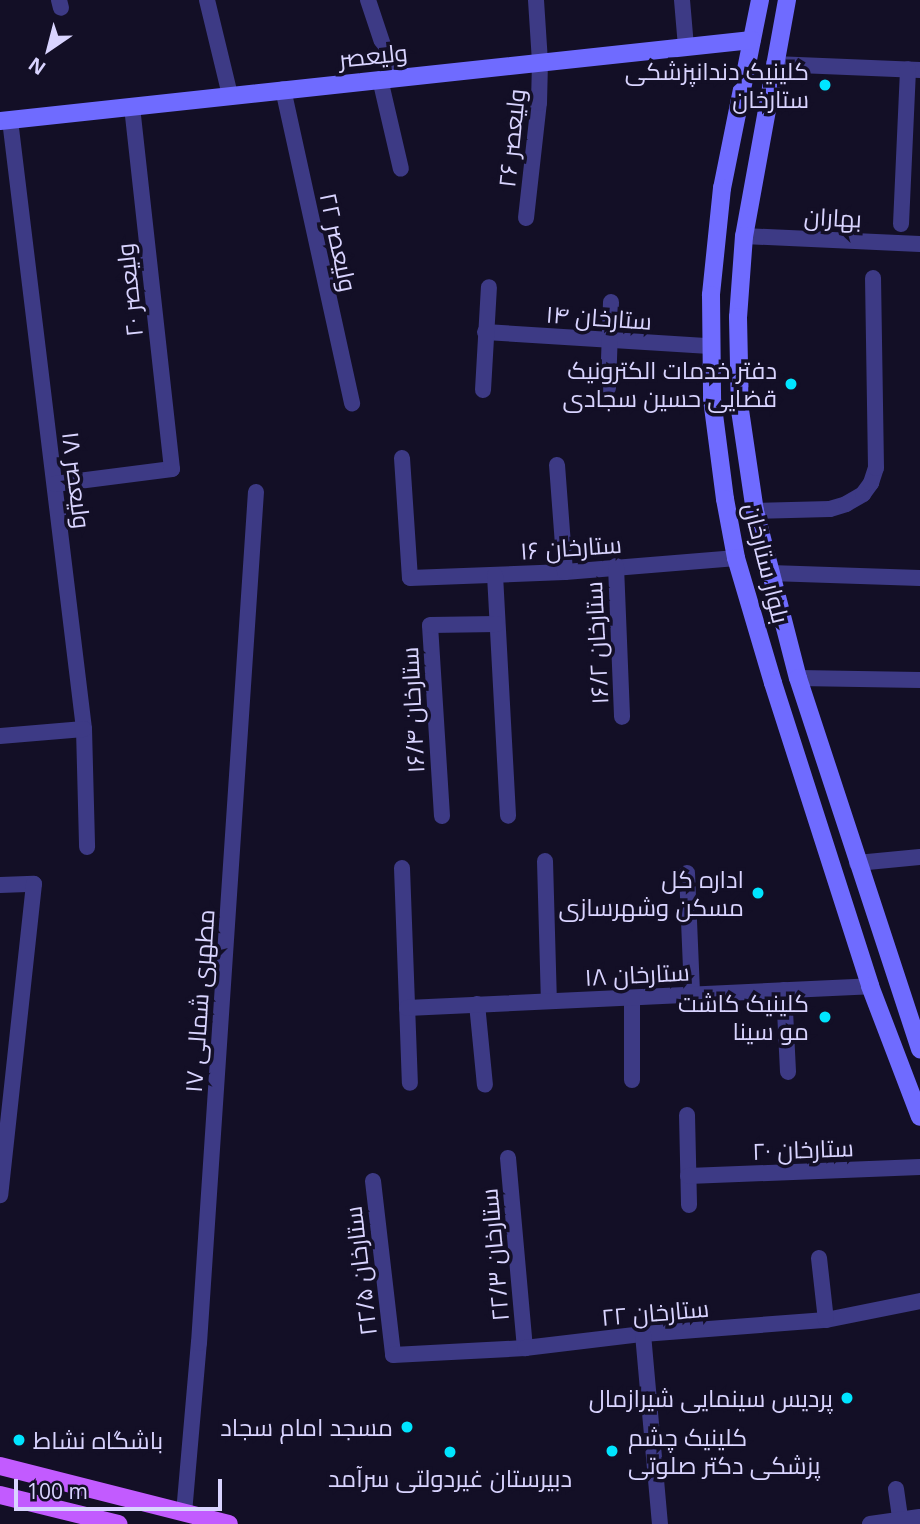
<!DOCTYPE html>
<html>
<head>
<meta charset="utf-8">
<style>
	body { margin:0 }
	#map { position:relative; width:920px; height:1524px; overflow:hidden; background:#130f26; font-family:"Open Sans",Cairo,sans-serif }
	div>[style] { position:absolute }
	.minor>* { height:16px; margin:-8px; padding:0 8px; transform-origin:8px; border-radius:8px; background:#3d3a85 }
	.secondary>* { height:18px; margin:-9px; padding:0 9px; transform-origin:9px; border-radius:9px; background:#6f6bff }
	.primary>* { height:18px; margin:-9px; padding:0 9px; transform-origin:9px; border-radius:9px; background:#c25bff }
	.dots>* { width:19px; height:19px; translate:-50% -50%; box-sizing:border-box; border:4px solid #130f26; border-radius:50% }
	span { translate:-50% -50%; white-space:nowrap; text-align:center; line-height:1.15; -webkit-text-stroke:7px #130f26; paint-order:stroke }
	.street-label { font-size:24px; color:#d9d4ff }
	.poi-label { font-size:24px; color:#d9d4ff }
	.right { translate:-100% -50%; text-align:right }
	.left { translate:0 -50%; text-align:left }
	.north { position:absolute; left:14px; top:14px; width:70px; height:70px; -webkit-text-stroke:5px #130f26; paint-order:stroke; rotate:215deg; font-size:19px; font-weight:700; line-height:28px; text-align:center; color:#d9d4ff }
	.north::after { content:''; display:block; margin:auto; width:24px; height:32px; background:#d9d4ff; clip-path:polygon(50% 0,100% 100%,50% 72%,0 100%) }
	.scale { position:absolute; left:14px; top:1479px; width:208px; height:32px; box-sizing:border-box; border:4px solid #d9d4ff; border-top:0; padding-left:9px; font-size:21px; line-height:24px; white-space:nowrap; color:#d9d4ff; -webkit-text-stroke:5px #130f26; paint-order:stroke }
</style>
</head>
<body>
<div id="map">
	<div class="minor">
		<div style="left:59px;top:0;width:8px;rotate:76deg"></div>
		<div style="left:207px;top:0;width:98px;rotate:76.4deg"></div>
		<div style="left:368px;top:0;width:82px;rotate:71.6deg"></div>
		<div style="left:682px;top:0;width:47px;rotate:85.1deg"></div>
		<div style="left:774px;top:64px;width:146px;rotate:2.4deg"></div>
		<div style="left:380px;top:79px;width:92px;rotate:76.9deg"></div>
		<div style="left:283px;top:89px;width:322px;rotate:77.6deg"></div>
		<div style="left:10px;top:120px;width:613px;rotate:83.07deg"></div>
		<div style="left:84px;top:729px;width:118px;rotate:88.5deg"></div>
		<div style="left:526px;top:218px;width:116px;rotate:-83.6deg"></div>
		<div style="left:539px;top:103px;width:41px;rotate:-88.6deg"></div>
		<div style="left:540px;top:62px;width:62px;rotate:-93.7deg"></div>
		<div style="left:901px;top:224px;width:155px;rotate:-87.4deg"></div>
		<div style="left:744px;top:236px;width:176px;rotate:2.6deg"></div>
		<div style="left:485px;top:332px;width:225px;rotate:3.6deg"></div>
		<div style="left:608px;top:388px;width:86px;rotate:-88deg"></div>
		<div style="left:483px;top:390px;width:103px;rotate:-86.7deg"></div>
		<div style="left:402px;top:458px;width:120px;rotate:86.2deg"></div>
		<div style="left:410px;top:578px;width:155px;rotate:-2.2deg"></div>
		<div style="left:565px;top:572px;width:172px;rotate:-4.7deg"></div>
		<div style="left:557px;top:465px;width:107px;rotate:85.7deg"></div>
		<div style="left:55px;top:484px;width:118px;rotate:-7.3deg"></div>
		<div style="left:172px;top:469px;width:365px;rotate:-96.3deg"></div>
		<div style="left:755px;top:511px;width:75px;rotate:-1.5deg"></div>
		<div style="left:830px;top:509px;width:17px;rotate:-17deg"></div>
		<div style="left:846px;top:504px;width:20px;rotate:-30deg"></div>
		<div style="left:863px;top:494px;width:14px;rotate:-54deg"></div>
		<div style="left:871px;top:483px;width:16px;rotate:-72deg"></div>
		<div style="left:876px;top:468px;width:190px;rotate:-90.9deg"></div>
		<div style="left:616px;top:566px;width:151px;rotate:87.7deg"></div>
		<div style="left:770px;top:573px;width:150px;rotate:1.9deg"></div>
		<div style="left:495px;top:575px;width:241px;rotate:86.9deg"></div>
		<div style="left:798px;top:678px;width:122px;rotate:0.9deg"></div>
		<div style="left:0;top:736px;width:84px;rotate:-4.8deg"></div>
		<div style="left:442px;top:816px;width:191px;rotate:-93.6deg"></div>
		<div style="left:430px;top:625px;width:67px;rotate:-0.9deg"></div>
		<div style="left:545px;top:861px;width:140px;rotate:88.4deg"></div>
		<div style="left:857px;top:863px;width:63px;rotate:-5.4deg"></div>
		<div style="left:402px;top:868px;width:215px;rotate:87.9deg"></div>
		<div style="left:687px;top:873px;width:121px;rotate:87.6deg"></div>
		<div style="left:0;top:885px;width:34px;rotate:-2deg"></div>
		<div style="left:34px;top:884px;width:313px;rotate:96.2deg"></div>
		<div style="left:784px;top:990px;width:82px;rotate:87.2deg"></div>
		<div style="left:632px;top:998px;width:82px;rotate:90deg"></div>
		<div style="left:477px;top:1004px;width:81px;rotate:84.4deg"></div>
		<div style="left:407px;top:1008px;width:464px;rotate:-2.7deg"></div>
		<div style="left:687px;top:1115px;width:90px;rotate:88.7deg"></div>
		<div style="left:508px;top:1158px;width:191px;rotate:84.9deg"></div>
		<div style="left:688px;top:1176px;width:232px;rotate:-2.2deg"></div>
		<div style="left:373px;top:1181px;width:175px;rotate:83.4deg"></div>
		<div style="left:393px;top:1355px;width:132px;rotate:-3deg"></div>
		<div style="left:525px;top:1348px;width:119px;rotate:-6.8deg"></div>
		<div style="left:643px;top:1334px;width:184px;rotate:-4.4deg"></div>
		<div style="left:826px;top:1320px;width:96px;rotate:-11.4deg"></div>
		<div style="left:819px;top:1258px;width:62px;rotate:83.6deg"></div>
		<div style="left:643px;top:1334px;width:191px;rotate:84.9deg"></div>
		<div style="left:896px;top:1489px;width:30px;rotate:82deg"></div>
		<div style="left:184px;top:1513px;width:171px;rotate:-85deg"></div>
		<div style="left:199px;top:1343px;width:853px;rotate:-86.17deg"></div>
		<div style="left:870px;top:1524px;width:50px;rotate:-8deg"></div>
	</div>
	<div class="secondary">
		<div style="left:760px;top:0;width:192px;rotate:101.4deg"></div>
		<div style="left:722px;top:188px;width:108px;rotate:95.9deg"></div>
		<div style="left:711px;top:295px;width:104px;rotate:89.4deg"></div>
		<div style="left:712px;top:399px;width:101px;rotate:82.6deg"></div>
		<div style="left:725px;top:499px;width:60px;rotate:79.4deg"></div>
		<div style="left:736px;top:558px;width:130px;rotate:73.5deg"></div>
		<div style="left:773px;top:683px;width:318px;rotate:72.2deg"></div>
		<div style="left:870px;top:986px;width:140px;rotate:69.1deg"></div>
		<div style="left:787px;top:0;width:240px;rotate:100.3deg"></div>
		<div style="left:744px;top:236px;width:81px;rotate:94.2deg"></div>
		<div style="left:738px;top:317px;width:93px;rotate:88.8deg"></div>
		<div style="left:740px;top:410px;width:102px;rotate:81.6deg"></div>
		<div style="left:755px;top:511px;width:172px;rotate:75.6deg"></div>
		<div style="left:798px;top:678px;width:391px;rotate:71.8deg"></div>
		<div style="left:0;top:121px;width:756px;rotate:-6.15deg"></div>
	</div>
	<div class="primary">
		<div style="left:0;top:1466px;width:236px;rotate:14.2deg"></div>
		<div style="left:0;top:1495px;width:122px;rotate:13.8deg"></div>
	</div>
	<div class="dots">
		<div style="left:825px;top:85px;background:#00e5ff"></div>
		<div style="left:791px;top:384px;background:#00e5ff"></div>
		<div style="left:758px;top:893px;background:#00e5ff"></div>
		<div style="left:825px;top:1017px;background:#00e5ff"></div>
		<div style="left:847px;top:1398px;background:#00e5ff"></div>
		<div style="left:407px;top:1427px;background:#00e5ff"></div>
		<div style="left:19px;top:1440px;background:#00e5ff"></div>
		<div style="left:612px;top:1451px;background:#00e5ff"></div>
		<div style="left:450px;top:1452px;background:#00e5ff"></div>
	</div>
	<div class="street-label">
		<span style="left:373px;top:55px;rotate:-6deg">ولیعصر</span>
		<span style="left:511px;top:138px;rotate:-84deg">۲۶ ولیعصر</span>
		<span style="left:833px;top:217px;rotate:3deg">بهاران</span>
		<span style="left:339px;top:242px;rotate:78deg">۲۲ ولیعصر</span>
		<span style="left:129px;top:290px;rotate:-96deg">۲۰ ولیعصر</span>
		<span style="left:599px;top:317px;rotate:4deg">۱۴ ستارخان</span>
		<span style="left:77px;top:480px;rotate:83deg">۱۸ ولیعصر</span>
		<span style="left:571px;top:547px;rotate:-4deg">۱۶ ستارخان</span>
		<span style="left:767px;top:563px;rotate:76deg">بلوار ستارخان</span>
		<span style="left:596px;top:643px;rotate:-93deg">۱۶/۲ ستارخان</span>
		<span style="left:412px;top:710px;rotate:-93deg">۱۶/۴ ستارخان</span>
		<span style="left:637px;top:974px;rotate:-3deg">۱۸ ستارخان</span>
		<span style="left:199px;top:1001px;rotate:-86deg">۱۷ مطهری شمالی</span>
		<span style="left:803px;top:1149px;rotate:-2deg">۲۰ ستارخان</span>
		<span style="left:494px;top:1255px;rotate:-95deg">۲۲/۳ ستارخان</span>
		<span style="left:360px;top:1271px;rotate:-97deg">۲۲/۵ ستارخان</span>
		<span style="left:655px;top:1312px;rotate:-5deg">۲۲ ستارخان</span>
	</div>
	<div class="poi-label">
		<span class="right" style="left:809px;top:85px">کلینیک دندانپزشکی<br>ستارخان</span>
		<span class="right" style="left:777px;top:384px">دفتر خدمات الکترونیک<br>قضایی حسین سجادی</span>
		<span class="right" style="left:744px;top:893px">اداره کل<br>مسکن وشهرسازی</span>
		<span class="right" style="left:809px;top:1017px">کلینیک کاشت<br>مو سینا</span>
		<span class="right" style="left:833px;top:1398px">پردیس سینمایی شیرازمال</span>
		<span class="right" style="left:393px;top:1427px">مسجد امام سجاد</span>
		<span class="left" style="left:628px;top:1451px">کلینیک چشم<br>پزشکی دکتر صلوتی</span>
		<span class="left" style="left:33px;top:1440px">باشگاه نشاط</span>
		<span style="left:450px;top:1478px">دبیرستان غیردولتی سرآمد</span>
	</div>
	<div class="north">N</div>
	<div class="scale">100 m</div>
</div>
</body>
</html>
